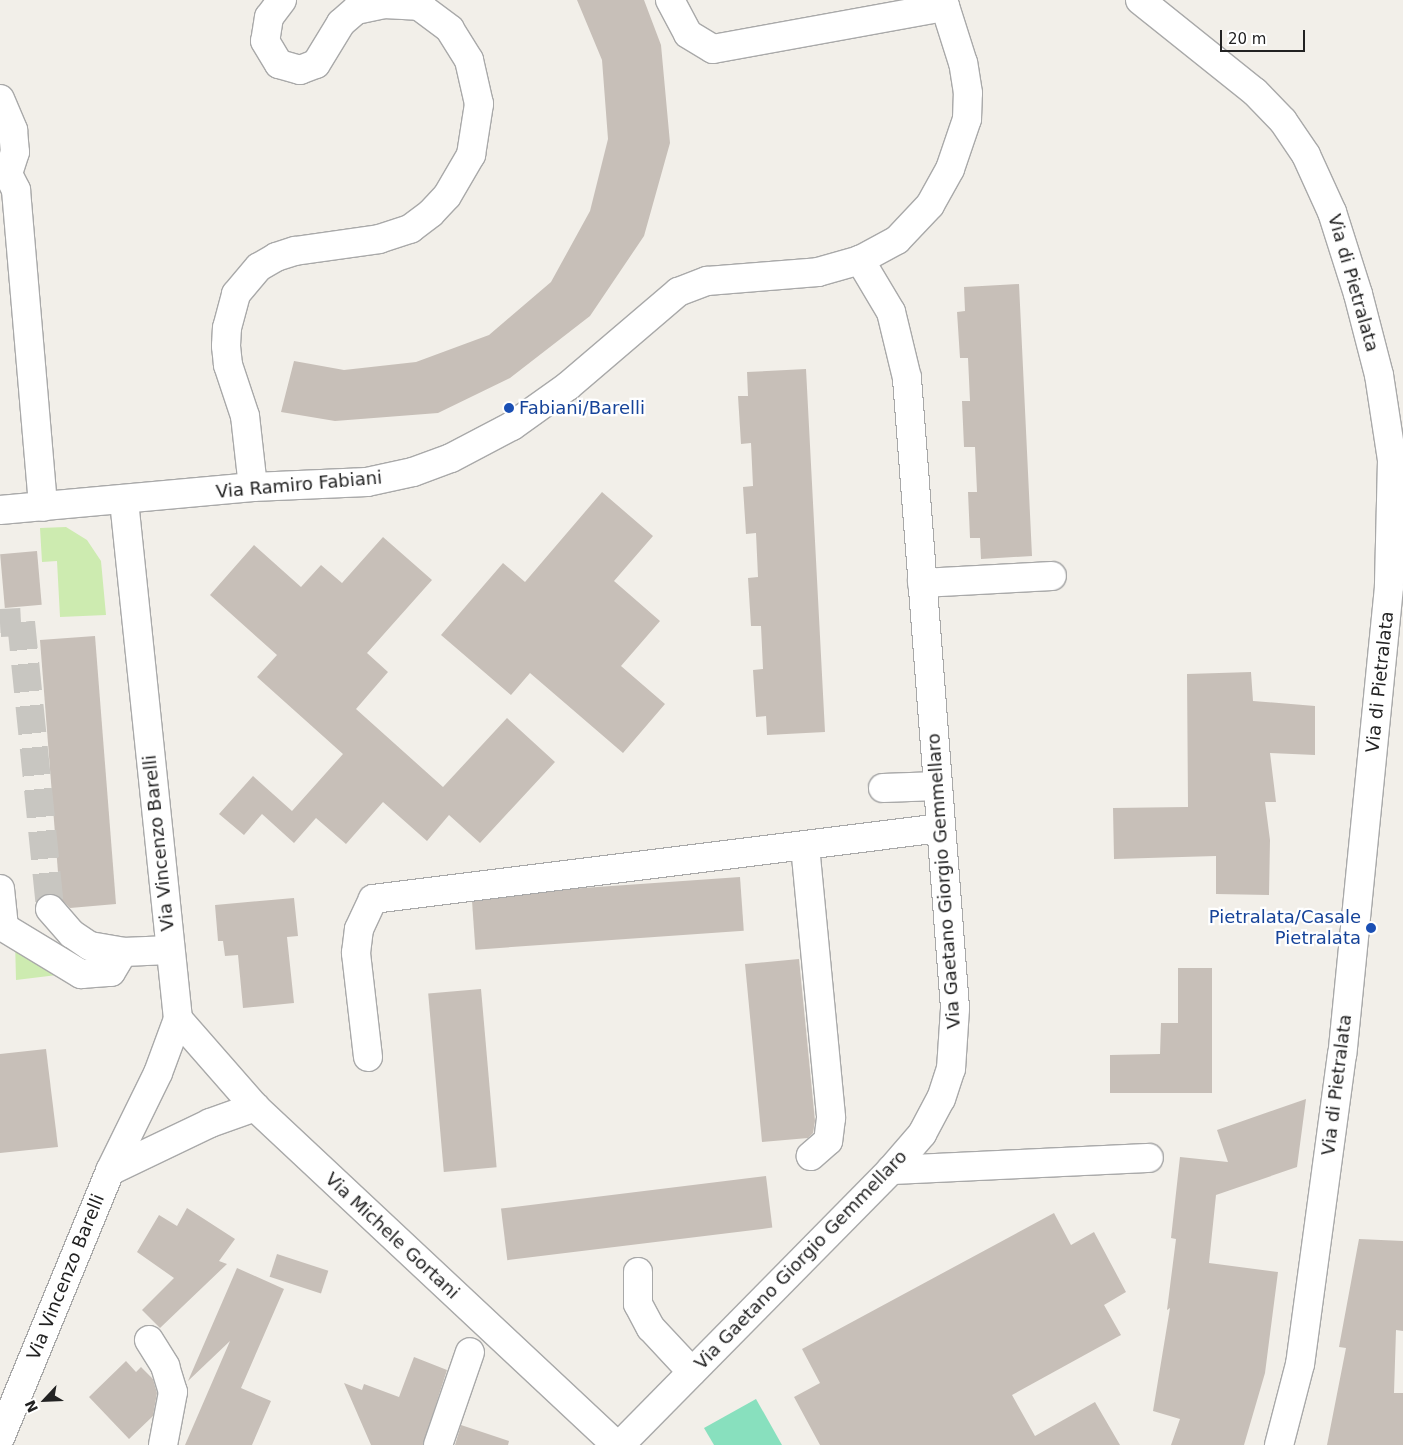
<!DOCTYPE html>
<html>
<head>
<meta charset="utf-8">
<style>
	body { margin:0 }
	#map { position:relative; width:1403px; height:1445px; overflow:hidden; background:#f2efe9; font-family:"DejaVu Sans",sans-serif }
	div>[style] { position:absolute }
	.grass>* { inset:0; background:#cdebb0 }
	.pitch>* { inset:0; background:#88e0be }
	.building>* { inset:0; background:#c7bfb8; transform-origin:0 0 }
	.minor-tunnel>* { height:28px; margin-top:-14px; transform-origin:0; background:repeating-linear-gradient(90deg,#c8c6c1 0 28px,transparent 0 42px) }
	.roads { filter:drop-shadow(1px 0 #a9a9a9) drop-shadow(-1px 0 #a9a9a9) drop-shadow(0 1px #a9a9a9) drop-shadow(0 -1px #a9a9a9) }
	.minor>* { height:28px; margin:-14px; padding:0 14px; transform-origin:14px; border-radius:14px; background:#fff }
	.dots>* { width:14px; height:14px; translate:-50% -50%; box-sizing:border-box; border:2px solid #fff; border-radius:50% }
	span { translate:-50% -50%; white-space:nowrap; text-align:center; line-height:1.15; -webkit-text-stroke:4.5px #fff; paint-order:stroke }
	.street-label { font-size:18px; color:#222 }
	.transit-label { font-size:18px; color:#164399 }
	.left { translate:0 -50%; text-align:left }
	.right { translate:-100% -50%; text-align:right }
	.north { position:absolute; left:20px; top:1375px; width:50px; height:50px; -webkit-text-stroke:4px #fff; paint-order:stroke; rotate:245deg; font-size:14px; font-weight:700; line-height:20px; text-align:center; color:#222 }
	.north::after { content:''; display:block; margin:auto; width:18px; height:22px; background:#222; clip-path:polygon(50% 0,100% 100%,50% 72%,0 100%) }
	.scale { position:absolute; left:1220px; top:30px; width:85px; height:22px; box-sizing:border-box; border:2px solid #222; border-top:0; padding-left:6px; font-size:15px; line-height:18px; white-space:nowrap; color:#222; -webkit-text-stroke:4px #fff; paint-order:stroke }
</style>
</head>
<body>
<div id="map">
	<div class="grass">
		<div style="clip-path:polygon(66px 527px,87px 540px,101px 561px,106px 615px,60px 617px,57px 561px,42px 562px,40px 528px)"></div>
		<div style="clip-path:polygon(15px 940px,57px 975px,16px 980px)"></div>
	</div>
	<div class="pitch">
		<div style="clip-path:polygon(756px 1399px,782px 1445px,714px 1445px,704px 1428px)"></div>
	</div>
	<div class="building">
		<div style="clip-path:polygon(577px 0,644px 0,661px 45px,670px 143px,644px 236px,590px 316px,510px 378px,438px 413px,335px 421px,281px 412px,294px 361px,344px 370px,416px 362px,489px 335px,551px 282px,590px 211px,608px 139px,602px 60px)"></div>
		<div style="clip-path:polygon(1019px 284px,1032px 556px,981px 559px,980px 538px,970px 538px,968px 492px,977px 492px,975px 447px,964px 447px,962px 401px,970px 401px,968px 358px,960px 358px,957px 312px,965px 311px,964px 287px)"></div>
		<div style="clip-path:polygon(806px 369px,825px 732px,767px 735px,766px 716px,756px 717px,753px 670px,763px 669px,761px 626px,751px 626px,748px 578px,758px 577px,756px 533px,746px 534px,743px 487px,753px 486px,751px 443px,741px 444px,738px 396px,748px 396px,747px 372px)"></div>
		<div style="clip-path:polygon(602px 492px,653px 536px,614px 581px,660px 621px,621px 666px,665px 704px,623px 753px,530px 673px,511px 695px,441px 635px,503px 563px,525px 582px)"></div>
		<div style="clip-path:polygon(383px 537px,432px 580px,367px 653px,388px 672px,356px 709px,443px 787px,507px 718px,555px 762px,480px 843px,449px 815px,427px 841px,383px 802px,346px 844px,316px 818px,294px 843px,262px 814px,244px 835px,219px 814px,253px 776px,292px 811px,343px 754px,257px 677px,277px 655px,210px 595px,254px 545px,301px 587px,321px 565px,342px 583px)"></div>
		<div style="left:37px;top:551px;width:54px;height:37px;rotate:85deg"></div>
		<div style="clip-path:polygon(95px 636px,116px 904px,70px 908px,60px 898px,40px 640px)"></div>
		<div style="clip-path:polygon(1251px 672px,1253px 701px,1315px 706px,1315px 755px,1270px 753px,1276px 802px,1265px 802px,1270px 840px,1269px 895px,1216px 894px,1216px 856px,1114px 859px,1113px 808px,1188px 807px,1187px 674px)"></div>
		<div style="left:740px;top:877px;width:54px;height:269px;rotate:86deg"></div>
		<div style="clip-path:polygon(294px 898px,298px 936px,287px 937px,294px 1003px,243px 1008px,238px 955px,225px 956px,223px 941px,218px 941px,215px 905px)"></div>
		<div style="clip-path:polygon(799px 959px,815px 1121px,813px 1133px,808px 1138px,762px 1142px,745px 964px)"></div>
		<div style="clip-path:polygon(1178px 968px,1212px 968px,1212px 1093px,1110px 1093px,1110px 1055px,1160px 1054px,1161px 1023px,1178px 1023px)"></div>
		<div style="left:481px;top:989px;width:179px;height:53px;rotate:85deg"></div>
		<div style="clip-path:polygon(46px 1049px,58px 1147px,0 1153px,0 1054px)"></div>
		<div style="clip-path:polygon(1306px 1099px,1297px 1167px,1216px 1195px,1209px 1263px,1278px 1272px,1265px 1373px,1244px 1445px,1171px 1445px,1180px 1419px,1153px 1411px,1170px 1308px,1167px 1310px,1176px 1239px,1171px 1238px,1180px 1157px,1228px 1162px,1217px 1130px)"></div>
		<div style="left:766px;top:1176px;width:52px;height:267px;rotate:83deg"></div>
		<div style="clip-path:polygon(187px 1208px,235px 1239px,219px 1261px,227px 1264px,160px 1328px,142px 1310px,174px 1278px,137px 1252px,159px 1215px,177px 1226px)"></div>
		<div style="clip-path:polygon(1054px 1213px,1071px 1245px,1094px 1232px,1126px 1292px,1104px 1305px,1121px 1335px,1012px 1395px,1035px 1436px,1095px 1402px,1120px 1445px,820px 1445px,794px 1397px,820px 1383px,802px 1349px)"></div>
		<div style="clip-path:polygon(1359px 1239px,1403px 1241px,1403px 1331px,1396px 1330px,1394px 1393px,1403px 1393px,1403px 1445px,1327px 1445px,1346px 1348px,1339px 1347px)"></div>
		<div style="left:277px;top:1254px;width:54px;height:24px;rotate:18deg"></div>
		<div style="clip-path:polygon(237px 1268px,284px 1289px,241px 1388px,271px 1401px,252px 1445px,185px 1445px,230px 1341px,188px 1381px)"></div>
		<div style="clip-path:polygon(414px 1357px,447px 1370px,423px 1445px,371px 1445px,344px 1383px,362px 1390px,364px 1384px,399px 1397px)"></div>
		<div style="clip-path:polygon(126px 1361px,136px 1372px,141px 1367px,153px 1379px,157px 1393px,153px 1416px,129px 1439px,89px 1397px)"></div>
		<div style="clip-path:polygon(461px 1425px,509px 1441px,508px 1445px,455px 1445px)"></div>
	</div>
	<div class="minor-tunnel">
		<div style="left:0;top:623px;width:21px;rotate:-3deg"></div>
		<div style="left:21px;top:622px;width:288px;rotate:84.2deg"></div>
	</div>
	<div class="roads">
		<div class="minor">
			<div style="left:282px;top:0;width:21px;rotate:127deg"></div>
			<div style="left:269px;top:17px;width:24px;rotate:99deg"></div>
			<div style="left:265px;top:41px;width:27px;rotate:59deg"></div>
			<div style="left:279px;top:64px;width:22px;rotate:16deg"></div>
			<div style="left:300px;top:70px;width:17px;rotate:-21deg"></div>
			<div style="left:316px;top:64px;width:48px;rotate:-58.6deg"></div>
			<div style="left:341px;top:23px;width:20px;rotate:-41deg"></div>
			<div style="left:356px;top:10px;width:29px;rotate:-12deg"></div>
			<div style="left:384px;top:4px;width:38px;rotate:3deg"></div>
			<div style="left:670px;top:0;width:38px;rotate:62deg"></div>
			<div style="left:688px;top:34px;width:29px;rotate:31deg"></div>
			<div style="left:713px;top:49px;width:236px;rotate:-10.3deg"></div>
			<div style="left:1140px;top:0;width:147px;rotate:38.7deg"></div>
			<div style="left:1255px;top:92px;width:40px;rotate:46deg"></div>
			<div style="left:1283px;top:121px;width:41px;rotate:55.9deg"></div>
			<div style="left:1306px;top:155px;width:63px;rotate:65.5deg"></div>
			<div style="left:1332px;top:212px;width:86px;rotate:72.4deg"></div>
			<div style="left:1358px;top:294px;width:84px;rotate:75.5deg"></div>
			<div style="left:1379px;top:375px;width:86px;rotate:81.3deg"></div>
			<div style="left:1392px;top:460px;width:127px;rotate:91.4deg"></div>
			<div style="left:1389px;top:587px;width:469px;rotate:95.7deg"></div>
			<div style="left:1342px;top:1054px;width:313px;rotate:97.7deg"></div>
			<div style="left:1300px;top:1364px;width:84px;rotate:104.5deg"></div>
			<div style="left:0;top:99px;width:34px;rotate:67deg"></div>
			<div style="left:13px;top:130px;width:22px;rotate:85deg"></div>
			<div style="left:15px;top:152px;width:23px;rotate:108deg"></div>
			<div style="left:8px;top:174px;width:18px;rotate:63deg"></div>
			<div style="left:16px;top:190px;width:318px;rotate:85.1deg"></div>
			<div style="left:253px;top:487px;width:71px;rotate:-96.4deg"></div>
			<div style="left:245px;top:416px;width:54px;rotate:-108.4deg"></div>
			<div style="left:228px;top:365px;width:19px;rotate:-96deg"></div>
			<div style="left:226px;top:346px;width:18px;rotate:-87deg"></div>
			<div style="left:227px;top:328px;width:35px;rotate:-75deg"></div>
			<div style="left:236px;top:294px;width:35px;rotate:-50deg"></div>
			<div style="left:259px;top:267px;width:20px;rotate:-30deg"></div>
			<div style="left:276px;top:257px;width:20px;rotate:-18deg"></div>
			<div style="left:295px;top:251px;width:85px;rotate:-8.1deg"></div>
			<div style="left:379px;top:239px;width:33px;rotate:-18deg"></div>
			<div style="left:410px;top:229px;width:26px;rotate:-37deg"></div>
			<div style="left:431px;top:213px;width:23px;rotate:-47deg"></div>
			<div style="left:447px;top:196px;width:48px;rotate:-59.7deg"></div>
			<div style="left:471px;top:155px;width:52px;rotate:-81.1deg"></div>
			<div style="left:479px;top:104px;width:45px;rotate:-102.8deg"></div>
			<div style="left:469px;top:60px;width:36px;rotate:-122deg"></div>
			<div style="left:450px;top:29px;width:49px;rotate:-143.4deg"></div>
			<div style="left:0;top:510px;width:254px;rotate:-5.2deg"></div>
			<div style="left:253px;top:487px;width:114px;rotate:-2.5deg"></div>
			<div style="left:367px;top:482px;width:47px;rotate:-12.3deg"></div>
			<div style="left:413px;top:472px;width:40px;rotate:-20.2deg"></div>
			<div style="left:451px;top:458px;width:69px;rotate:-27.7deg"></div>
			<div style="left:512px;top:426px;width:69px;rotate:-35.5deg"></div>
			<div style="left:568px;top:386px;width:145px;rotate:-40.5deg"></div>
			<div style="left:678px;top:292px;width:31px;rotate:-21deg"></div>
			<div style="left:707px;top:281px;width:111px;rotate:-4.6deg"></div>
			<div style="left:818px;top:272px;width:44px;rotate:-15.9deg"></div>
			<div style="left:860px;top:260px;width:42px;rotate:-28.4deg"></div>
			<div style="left:897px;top:240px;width:48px;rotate:-46.7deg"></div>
			<div style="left:930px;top:205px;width:41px;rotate:-60.9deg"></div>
			<div style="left:950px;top:169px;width:53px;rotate:-71.2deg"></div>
			<div style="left:967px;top:119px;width:26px;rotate:-88deg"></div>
			<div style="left:968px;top:93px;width:30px;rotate:-99deg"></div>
			<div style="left:963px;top:63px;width:66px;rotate:-107.6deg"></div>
			<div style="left:922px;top:583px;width:130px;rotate:-3.1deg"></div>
			<div style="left:883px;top:788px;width:55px;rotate:-2.1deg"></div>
			<div style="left:805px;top:846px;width:273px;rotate:84.5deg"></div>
			<div style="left:831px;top:1118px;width:23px;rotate:97deg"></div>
			<div style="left:828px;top:1141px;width:23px;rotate:139deg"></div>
			<div style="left:0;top:889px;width:36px;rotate:84deg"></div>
			<div style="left:50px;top:909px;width:33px;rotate:49deg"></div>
			<div style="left:72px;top:934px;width:22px;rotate:34deg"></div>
			<div style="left:90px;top:946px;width:34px;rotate:10deg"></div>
			<div style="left:0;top:925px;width:95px;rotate:31.2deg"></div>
			<div style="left:81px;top:974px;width:30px;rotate:-4deg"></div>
			<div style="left:111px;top:972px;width:23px;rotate:-59deg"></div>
			<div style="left:123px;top:952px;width:47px;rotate:-2.4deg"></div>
			<div style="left:178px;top:1019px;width:117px;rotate:48.8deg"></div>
			<div style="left:255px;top:1107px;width:495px;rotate:43.1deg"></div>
			<div style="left:368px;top:1057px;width:105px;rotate:-96.6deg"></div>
			<div style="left:356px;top:953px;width:24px;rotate:-83deg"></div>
			<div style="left:359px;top:929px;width:33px;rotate:-65deg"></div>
			<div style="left:373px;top:899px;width:572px;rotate:-7.13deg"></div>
			<div style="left:891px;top:1170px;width:258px;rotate:-2.7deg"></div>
			<div style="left:110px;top:1171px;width:111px;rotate:-25.6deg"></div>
			<div style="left:210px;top:1123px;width:48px;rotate:-19.6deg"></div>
			<div style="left:638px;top:1272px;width:32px;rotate:90deg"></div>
			<div style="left:638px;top:1304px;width:27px;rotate:62deg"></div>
			<div style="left:651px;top:1328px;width:60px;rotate:47deg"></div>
			<div style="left:149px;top:1340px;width:31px;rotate:58deg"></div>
			<div style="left:165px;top:1366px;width:27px;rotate:73deg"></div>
			<div style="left:173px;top:1392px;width:54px;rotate:100.7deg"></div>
			<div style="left:0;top:1438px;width:289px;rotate:-67.6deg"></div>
			<div style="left:110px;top:1171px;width:109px;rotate:-63.9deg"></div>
			<div style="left:158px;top:1073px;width:58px;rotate:-69.7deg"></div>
			<div style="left:178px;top:1019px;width:521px;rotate:-95.95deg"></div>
			<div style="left:438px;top:1445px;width:98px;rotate:-71deg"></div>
			<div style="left:620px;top:1445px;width:386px;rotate:-45.4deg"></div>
			<div style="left:891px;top:1170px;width:48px;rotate:-49.3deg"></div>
			<div style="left:922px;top:1134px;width:40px;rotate:-62deg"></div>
			<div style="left:941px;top:1099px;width:32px;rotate:-72deg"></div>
			<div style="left:951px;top:1069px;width:61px;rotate:-86.2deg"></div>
			<div style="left:955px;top:1008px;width:632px;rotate:-94.36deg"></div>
			<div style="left:907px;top:378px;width:68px;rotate:-103.6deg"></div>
			<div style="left:891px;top:312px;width:61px;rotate:-120.8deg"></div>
		</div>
	</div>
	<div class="dots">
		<div style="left:509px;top:408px;background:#1a4fb4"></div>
		<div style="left:1371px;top:928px;background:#1a4fb4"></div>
	</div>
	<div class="street-label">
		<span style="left:1353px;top:283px;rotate:74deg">Via di Pietralata</span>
		<span style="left:299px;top:485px;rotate:-5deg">Via Ramiro Fabiani</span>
		<span style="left:1380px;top:682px;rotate:-84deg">Via di Pietralata</span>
		<span style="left:159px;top:843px;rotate:-96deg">Via Vincenzo Barelli</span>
		<span style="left:944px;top:881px;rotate:-94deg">Via Gaetano Giorgio Gemmellaro</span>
		<span style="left:1337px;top:1085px;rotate:-83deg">Via di Pietralata</span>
		<span style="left:392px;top:1236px;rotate:43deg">Via Michele Gortani</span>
		<span style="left:801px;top:1260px;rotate:-46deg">Via Gaetano Giorgio Gemmellaro</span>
		<span style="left:66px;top:1277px;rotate:-68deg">Via Vincenzo Barelli</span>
	</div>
	<div class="transit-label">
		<span class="left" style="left:519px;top:408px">Fabiani/Barelli</span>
		<span class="right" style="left:1361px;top:928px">Pietralata/Casale<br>Pietralata</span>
	</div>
	<div class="north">N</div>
	<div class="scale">20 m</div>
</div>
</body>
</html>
